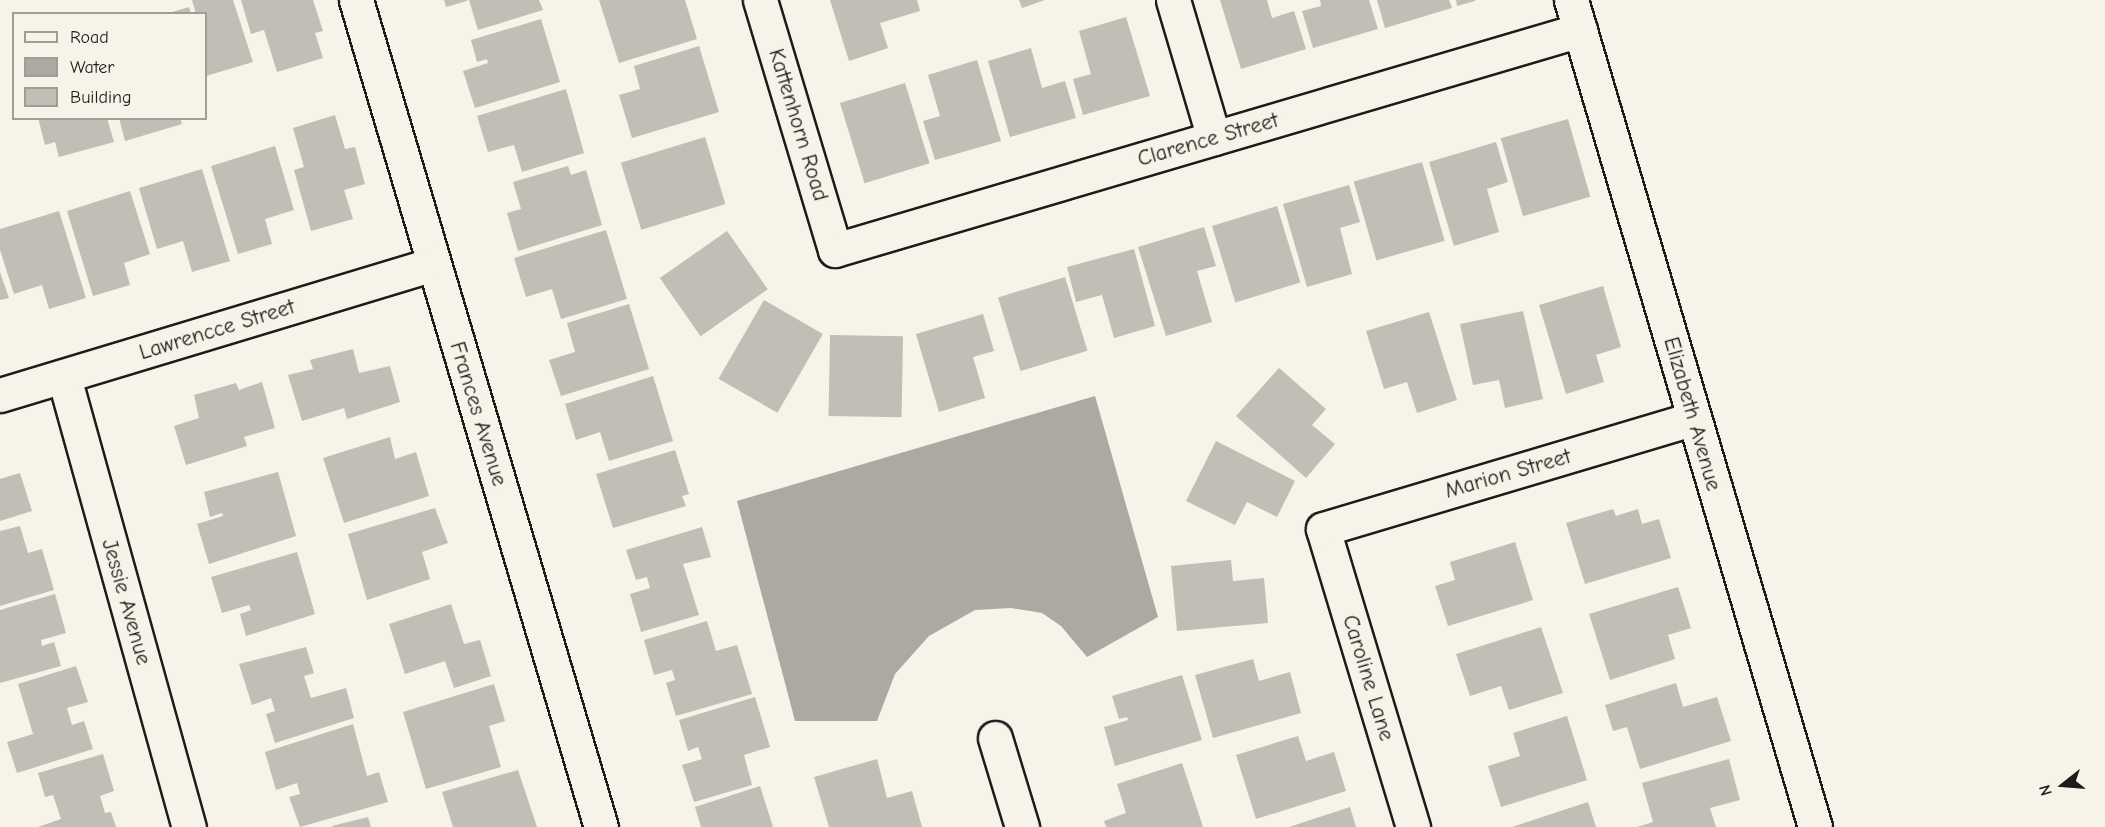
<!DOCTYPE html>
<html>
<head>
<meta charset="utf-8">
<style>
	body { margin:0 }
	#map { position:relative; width:2105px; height:827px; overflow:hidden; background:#f7f3e8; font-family:"Comic Neue",sans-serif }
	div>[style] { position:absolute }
	.water>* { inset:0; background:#aca9a2 }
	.building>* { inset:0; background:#c0beb5; transform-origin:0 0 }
	.roads { filter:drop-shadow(2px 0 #1c1c1c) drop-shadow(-2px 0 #1c1c1c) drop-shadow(0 2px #1c1c1c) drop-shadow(0 -2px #1c1c1c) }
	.minor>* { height:33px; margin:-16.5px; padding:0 16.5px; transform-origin:16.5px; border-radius:16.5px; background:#f7f3e8 }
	span { translate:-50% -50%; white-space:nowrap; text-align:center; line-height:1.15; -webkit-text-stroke:5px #f7f3e8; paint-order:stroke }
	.street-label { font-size:22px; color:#1c1c1c }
	.legend { position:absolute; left:12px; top:12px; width:195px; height:108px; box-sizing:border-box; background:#f7f3e8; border:2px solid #9f9d96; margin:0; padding:8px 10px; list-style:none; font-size:18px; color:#1c1c1c }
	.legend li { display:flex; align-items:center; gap:12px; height:30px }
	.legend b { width:30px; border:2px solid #9f9d96 }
	.north { position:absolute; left:2033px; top:755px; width:60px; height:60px; -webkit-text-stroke:4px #f7f3e8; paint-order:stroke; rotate:253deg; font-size:16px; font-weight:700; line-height:24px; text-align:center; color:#1c1c1c }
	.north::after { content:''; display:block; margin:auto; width:21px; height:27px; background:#1c1c1c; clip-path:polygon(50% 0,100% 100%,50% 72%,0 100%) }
</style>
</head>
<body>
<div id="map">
	<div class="water">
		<div style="clip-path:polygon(1095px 396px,1158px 617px,1087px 657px,1061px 626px,1042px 613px,1011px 608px,975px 610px,929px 636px,895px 674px,877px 721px,795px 721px,737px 501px)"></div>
	</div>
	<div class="building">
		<div style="clip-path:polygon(192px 0,233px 0,253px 62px,206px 76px,206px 14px,196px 14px)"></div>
		<div style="clip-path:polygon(241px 0,313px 0,323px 31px,315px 33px,323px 58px,277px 72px,264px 30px,251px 34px)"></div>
		<div style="clip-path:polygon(444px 0,467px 0,467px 1px,446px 7px)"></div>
		<div style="clip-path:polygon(469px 0,539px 0,543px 10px,478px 30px)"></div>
		<div style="clip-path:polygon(599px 0,685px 0,697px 39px,619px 63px)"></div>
		<div style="clip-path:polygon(830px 0,917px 0,920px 11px,880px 23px,888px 48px,849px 61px)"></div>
		<div style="clip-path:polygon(1019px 0,1045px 0,1022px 8px)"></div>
		<div style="clip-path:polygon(1220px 0,1267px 0,1272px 18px,1294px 11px,1306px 49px,1241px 69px)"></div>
		<div style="clip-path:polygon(1320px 0,1369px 0,1378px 29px,1313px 48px,1302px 11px,1321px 6px)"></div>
		<div style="clip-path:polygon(1377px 0,1449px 0,1452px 8px,1385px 28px)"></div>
		<div style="clip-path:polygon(1456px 0,1475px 0,1475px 1px,1457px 6px)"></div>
		<div style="clip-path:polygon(189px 7px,191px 14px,169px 14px,169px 13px)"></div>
		<div style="clip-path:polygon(1126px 17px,1150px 96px,1083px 115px,1073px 79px,1091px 74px,1079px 31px)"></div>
		<div style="clip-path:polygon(541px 19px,560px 82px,475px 108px,463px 71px,488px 63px,487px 59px,477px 62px,471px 40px)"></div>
		<div style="clip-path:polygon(699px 46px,719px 112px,632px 138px,619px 95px,640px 89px,634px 66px)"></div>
		<div style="clip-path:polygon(1031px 48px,1042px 88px,1065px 81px,1076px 118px,1010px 137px,988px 61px)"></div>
		<div style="clip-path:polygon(977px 60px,1001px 141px,935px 160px,923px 121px,940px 116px,928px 75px)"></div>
		<div style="left:905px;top:83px;width:84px;height:68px;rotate:73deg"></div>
		<div style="clip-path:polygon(566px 89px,584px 153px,522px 172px,514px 145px,488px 152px,477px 116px)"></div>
		<div style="clip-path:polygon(335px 115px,345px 149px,355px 147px,365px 184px,344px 190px,353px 219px,311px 231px,294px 170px,304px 167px,293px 128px)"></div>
		<div style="clip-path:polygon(38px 118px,107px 118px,114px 142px,59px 157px,55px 142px,45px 145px)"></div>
		<div style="clip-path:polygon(119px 118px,180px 118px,182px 124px,125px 141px)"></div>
		<div style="left:1568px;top:119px;width:81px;height:70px;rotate:74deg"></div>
		<div style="left:705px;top:137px;width:70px;height:88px;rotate:73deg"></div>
		<div style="clip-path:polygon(1496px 142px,1508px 182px,1487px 189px,1499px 232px,1454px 246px,1429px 162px)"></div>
		<div style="clip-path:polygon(275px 146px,294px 210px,265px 219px,272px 244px,238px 254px,211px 166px)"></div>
		<div style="left:1422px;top:162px;width:82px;height:71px;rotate:74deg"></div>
		<div style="clip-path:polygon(568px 166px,571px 175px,586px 170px,602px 225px,518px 251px,507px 213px,521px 209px,513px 182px)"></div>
		<div style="clip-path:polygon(202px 169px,230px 261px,192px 272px,183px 241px,157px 249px,139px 188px)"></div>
		<div style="clip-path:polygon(1349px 185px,1360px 222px,1340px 228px,1352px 274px,1307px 287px,1283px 204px)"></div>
		<div style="clip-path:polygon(130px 191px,150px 254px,124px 263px,130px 285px,93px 296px,67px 211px)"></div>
		<div style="left:1277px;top:206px;width:80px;height:68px;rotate:73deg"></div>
		<div style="clip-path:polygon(59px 211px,86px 298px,49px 309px,42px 285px,14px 294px,0 250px,0 229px)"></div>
		<div style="clip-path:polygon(1204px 227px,1216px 266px,1197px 271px,1212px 322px,1166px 336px,1138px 247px)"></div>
		<div style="clip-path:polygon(606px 230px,627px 299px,561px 319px,552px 289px,526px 297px,514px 258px)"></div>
		<div style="left:727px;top:231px;width:71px;height:82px;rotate:55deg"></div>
		<div style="clip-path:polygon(1134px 249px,1155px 326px,1114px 338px,1102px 295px,1076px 302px,1067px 267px)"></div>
		<div style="clip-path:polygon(0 272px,9px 298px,0 300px)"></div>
		<div style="left:1065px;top:277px;width:77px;height:70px;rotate:73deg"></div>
		<div style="clip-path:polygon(1603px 286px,1621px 347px,1596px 355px,1604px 382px,1566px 394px,1539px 305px)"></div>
		<div style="left:764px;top:300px;width:68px;height:91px;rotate:30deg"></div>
		<div style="clip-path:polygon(629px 304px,649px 369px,561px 396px,549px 360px,575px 352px,567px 323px)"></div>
		<div style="clip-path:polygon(1523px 311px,1543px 399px,1505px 408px,1499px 380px,1473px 385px,1460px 324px)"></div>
		<div style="clip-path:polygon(1429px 312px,1457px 400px,1417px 413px,1407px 382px,1384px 389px,1366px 331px)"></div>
		<div style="clip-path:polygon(983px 314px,994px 351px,973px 357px,985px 398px,939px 412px,916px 334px)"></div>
		<div style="left:830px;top:335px;width:73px;height:81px;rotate:1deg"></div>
		<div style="clip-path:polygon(353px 349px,359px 373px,390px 366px,400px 402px,347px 419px,344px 408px,302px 421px,288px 375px,313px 369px,310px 360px)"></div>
		<div style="clip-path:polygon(1279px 368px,1326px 409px,1312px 425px,1335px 444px,1306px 478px,1236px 416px)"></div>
		<div style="clip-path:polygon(653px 376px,673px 441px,609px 461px,600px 432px,576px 440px,565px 404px)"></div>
		<div style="clip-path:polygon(262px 382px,275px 428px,244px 437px,247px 446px,186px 465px,174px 426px,199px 418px,194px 395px,236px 383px,239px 390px)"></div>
		<div style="clip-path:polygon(390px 437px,395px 459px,416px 452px,429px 496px,344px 523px,323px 458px)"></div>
		<div style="clip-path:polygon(1216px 441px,1295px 481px,1277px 517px,1247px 502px,1235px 525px,1186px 501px)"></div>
		<div style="clip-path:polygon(675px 450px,689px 494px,682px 496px,686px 506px,613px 528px,596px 474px)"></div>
		<div style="clip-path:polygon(278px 472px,296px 536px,209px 564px,197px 524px,223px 516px,222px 513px,210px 517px,204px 492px)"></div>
		<div style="clip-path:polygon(20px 473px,32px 511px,0 521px,0 479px)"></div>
		<div style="clip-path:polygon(435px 508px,448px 543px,422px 552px,430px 579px,367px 600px,348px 534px)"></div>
		<div style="clip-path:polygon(1613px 509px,1616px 516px,1638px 509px,1642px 524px,1659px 519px,1671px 558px,1585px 584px,1566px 523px)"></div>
		<div style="clip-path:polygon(20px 526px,28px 553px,42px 549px,54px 590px,0 606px,0 531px)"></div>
		<div style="clip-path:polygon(702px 527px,711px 557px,683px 564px,699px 615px,641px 632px,630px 594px,650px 588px,647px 577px,636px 580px,626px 550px)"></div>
		<div style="clip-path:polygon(1515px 542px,1533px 600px,1448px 626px,1435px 586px,1455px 580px,1450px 562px)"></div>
		<div style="clip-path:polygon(297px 552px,315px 614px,246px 636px,240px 614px,251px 610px,249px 605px,222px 613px,211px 577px)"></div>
		<div style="clip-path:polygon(1231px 560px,1233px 581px,1264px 578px,1268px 623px,1177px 631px,1171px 566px)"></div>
		<div style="clip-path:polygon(1678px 587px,1691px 628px,1668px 635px,1675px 659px,1610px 680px,1589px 614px)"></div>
		<div style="clip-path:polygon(55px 594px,66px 633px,41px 640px,42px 646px,54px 642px,61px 666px,0 683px,0 610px)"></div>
		<div style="clip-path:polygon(451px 604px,464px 644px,480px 640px,491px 676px,454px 688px,445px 661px,405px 674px,389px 624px)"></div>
		<div style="clip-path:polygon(707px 621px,716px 651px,737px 645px,752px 694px,676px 716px,666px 683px,675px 680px,672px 670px,654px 675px,644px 640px)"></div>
		<div style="clip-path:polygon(1541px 627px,1563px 693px,1509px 710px,1501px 686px,1470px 696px,1456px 654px)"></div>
		<div style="clip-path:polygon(306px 647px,314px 673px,304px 676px,311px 698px,346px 688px,354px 718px,275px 743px,266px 714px,275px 711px,271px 698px,252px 705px,239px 664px)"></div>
		<div style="clip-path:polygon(1253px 659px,1259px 681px,1290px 672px,1301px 713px,1213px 738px,1195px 675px)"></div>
		<div style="clip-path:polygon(76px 666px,88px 702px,67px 708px,72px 725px,84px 721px,93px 749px,17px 773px,7px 742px,33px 734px,18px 684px)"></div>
		<div style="clip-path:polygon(1182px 675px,1202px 740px,1115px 766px,1104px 727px,1128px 720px,1127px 717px,1119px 719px,1112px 696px)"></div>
		<div style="clip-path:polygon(1676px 683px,1683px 707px,1717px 697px,1731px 741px,1640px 769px,1627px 727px,1613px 731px,1605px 705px)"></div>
		<div style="clip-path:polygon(494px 684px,505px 721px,489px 726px,501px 767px,426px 789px,403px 712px)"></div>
		<div style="clip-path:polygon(755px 697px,770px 747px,744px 755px,752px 785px,694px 802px,682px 765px,702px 759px,698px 747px,688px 751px,679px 720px)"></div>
		<div style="clip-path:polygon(1567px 716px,1587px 780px,1501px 807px,1488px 766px,1520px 756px,1513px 733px)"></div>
		<div style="clip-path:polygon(353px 724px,367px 776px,379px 772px,388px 802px,300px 827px,289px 797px,300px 794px,297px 783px,276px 790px,265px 752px)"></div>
		<div style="clip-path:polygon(1298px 736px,1306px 761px,1334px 752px,1346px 791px,1256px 819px,1236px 755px)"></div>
		<div style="clip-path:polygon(103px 754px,114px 791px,100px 796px,105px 813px,111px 812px,116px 827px,38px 827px,61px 819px,53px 795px,45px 797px,38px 773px)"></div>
		<div style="clip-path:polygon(877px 759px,887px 798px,912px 791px,922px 827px,829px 827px,814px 777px)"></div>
		<div style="clip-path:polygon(1729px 759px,1740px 800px,1710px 808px,1716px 827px,1637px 827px,1653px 822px,1642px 783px)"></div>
		<div style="clip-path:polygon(1182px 763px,1203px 827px,1106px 827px,1104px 821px,1126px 813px,1117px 784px)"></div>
		<div style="clip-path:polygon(518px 770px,537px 827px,453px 827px,442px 792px)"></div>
		<div style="clip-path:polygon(760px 786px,773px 827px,701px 827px,695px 807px)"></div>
		<div style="clip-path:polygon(1588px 802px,1596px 827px,1512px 827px)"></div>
		<div style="clip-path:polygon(1350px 807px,1356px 827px,1289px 827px)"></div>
		<div style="clip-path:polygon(368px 817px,371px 827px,332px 827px,332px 826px)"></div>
	</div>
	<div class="roads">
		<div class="minor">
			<div style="left:356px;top:0;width:863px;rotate:73.5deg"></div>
			<div style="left:760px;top:0;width:261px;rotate:73.3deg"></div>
			<div style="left:835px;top:250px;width:777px;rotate:-16.45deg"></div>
			<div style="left:1173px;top:0;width:144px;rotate:73.5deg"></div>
			<div style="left:1571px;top:0;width:862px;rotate:73.56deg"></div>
			<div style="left:64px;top:377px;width:467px;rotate:74.5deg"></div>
			<div style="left:0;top:395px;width:453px;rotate:-16.8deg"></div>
			<div style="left:995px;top:738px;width:93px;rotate:73.1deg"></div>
			<div style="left:1413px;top:827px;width:311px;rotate:-106.8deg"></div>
			<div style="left:1323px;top:529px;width:386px;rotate:-16.6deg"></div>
		</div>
	</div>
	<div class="street-label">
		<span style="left:798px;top:125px;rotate:73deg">Kattenhorn Road</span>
		<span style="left:1208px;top:140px;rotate:-16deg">Clarence Street</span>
		<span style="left:217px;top:330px;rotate:-17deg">Lawrencce Street</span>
		<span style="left:478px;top:414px;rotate:73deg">Frances Avenue</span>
		<span style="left:1692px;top:414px;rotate:74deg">Elizabeth Avenue</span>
		<span style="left:1508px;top:474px;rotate:-16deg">Marion Street</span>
		<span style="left:126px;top:602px;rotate:74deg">Jessie Avenue</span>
		<span style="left:1368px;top:678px;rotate:73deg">Caroline Lane</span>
	</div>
	<ul class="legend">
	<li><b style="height:8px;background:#f7f3e8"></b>Road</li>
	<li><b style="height:16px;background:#aca9a2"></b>Water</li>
	<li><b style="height:16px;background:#c0beb5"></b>Building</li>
	</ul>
	<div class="north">N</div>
</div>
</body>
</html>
